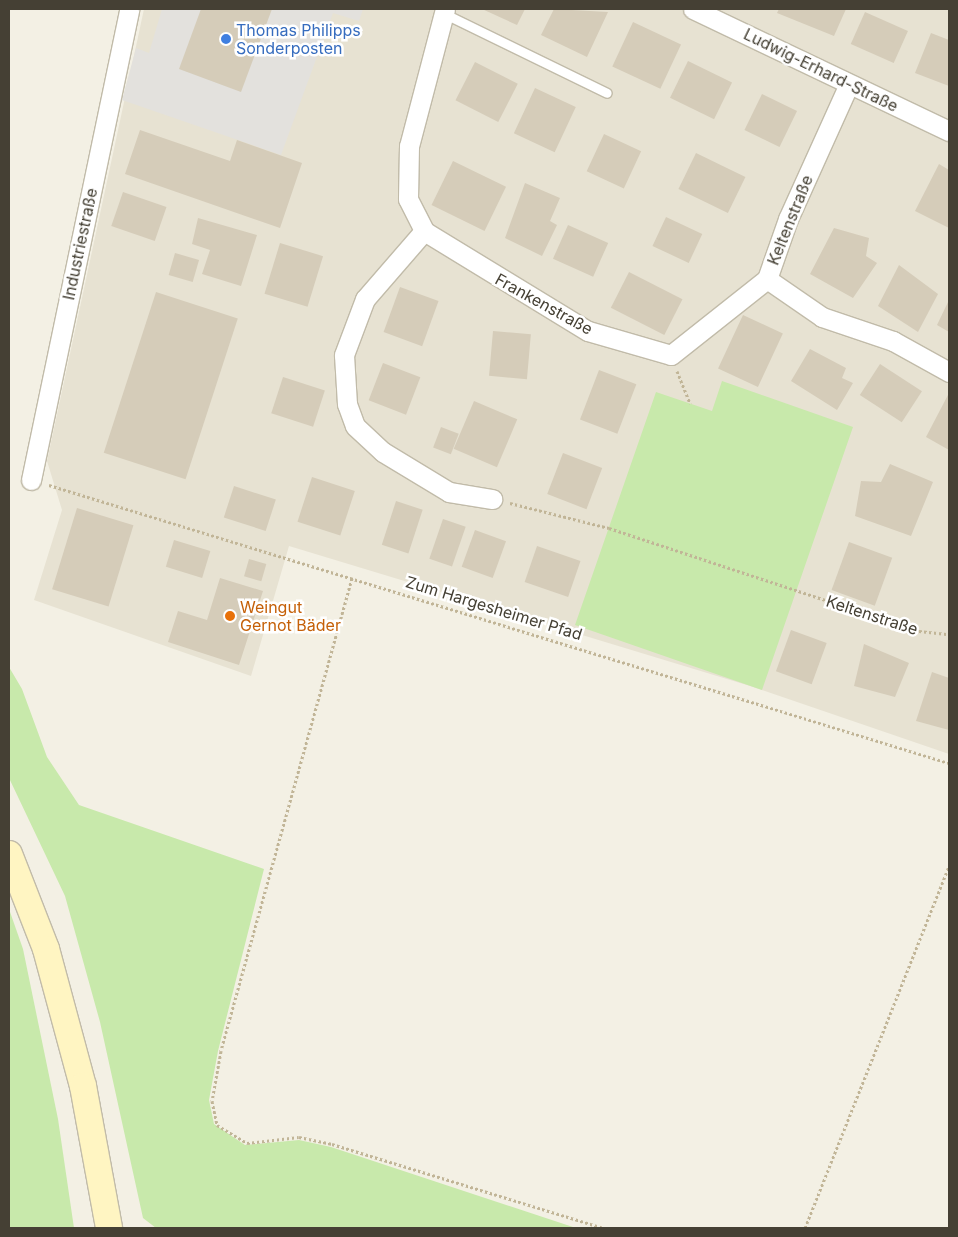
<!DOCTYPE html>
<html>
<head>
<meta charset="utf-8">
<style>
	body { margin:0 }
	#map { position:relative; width:958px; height:1237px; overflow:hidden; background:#f3f0e4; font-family:Inter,sans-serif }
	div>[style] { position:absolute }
	.residential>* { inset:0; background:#e7e2d2 }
	.green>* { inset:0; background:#c8e9ab }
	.parking>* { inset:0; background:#e3e1dd }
	.building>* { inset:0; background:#d5ccb9; transform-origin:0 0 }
	.path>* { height:3px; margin-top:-1.5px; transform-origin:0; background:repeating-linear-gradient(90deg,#c1b597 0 2.5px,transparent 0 5px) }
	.roads { filter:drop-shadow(1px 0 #c1bba9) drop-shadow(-1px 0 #c1bba9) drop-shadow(0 1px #c1bba9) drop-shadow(0 -1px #c1bba9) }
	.lane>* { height:9px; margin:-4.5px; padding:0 4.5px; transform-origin:4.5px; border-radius:4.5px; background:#fff }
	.street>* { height:19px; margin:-9.5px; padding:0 9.5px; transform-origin:9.5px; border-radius:9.5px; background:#fff }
	.secondary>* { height:26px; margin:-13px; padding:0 13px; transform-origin:13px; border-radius:13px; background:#fff5c2 }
	.dots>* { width:14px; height:14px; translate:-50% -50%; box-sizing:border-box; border:2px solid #fff; border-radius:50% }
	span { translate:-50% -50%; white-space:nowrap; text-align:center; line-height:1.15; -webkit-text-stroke:5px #fff; paint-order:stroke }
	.shop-label { font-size:16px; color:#366cbe }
	.left { translate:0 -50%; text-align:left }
	.street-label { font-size:16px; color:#454034 }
	.food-label { font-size:16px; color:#c56008 }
	.frame { position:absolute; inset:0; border:10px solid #454034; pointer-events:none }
</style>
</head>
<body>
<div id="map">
	<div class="residential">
		<div style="clip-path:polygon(144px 9px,949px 9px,949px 754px,750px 686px,289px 546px,251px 676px,34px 600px,62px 510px,47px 461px)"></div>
	</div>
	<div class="green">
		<div style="clip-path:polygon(722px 381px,853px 427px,762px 690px,575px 625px,656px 392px,712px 411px)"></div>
		<div style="clip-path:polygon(9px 667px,22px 689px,47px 757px,79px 805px,264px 869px,218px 1051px,209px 1100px,214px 1124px,245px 1145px,299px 1140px,331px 1147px,576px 1228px,156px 1228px,143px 1218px,100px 1022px,65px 896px,9px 778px)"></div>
		<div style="clip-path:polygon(9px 909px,23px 949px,58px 1119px,74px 1228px,9px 1228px)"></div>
	</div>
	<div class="parking">
		<div style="clip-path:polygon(162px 9px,363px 9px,359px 21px,333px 13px,281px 155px,122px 100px,136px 48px,149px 53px)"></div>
	</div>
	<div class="building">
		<div style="clip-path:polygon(201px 9px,272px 9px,241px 92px,179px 69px)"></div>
		<div style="clip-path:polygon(482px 9px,525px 9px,517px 25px)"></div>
		<div style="clip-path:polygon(554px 9px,608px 12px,587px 57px,541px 35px)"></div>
		<div style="clip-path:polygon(779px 9px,846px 9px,834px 36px,777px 13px)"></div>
		<div style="left:865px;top:12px;width:47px;height:35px;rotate:24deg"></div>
		<div style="left:633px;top:22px;width:53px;height:49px;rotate:25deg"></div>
		<div style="clip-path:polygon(931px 33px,949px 40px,949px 86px,915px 73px)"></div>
		<div style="left:688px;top:61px;width:49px;height:41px;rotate:26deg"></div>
		<div style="left:475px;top:62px;width:48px;height:43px;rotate:27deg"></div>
		<div style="left:535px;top:88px;width:45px;height:50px;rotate:25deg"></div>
		<div style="left:762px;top:94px;width:39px;height:40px;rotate:26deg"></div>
		<div style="clip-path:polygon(140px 130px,230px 161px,237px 140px,302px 163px,280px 228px,125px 174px)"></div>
		<div style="left:604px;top:134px;width:41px;height:41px;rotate:25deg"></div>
		<div style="left:696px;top:153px;width:55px;height:40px;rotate:26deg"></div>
		<div style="left:453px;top:161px;width:59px;height:49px;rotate:26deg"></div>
		<div style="clip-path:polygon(939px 164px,949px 170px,949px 228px,915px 211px)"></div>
		<div style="clip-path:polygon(525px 183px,560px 198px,550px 221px,557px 225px,542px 256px,505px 238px)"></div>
		<div style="left:123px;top:192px;width:46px;height:36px;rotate:19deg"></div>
		<div style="left:666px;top:217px;width:40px;height:32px;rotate:25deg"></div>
		<div style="clip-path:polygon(198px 218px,257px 235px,241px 286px,202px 274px,210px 250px,192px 244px)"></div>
		<div style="left:568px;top:225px;width:44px;height:37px;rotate:24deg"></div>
		<div style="clip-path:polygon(834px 228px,869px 238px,866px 256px,877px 263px,853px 298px,810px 274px)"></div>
		<div style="left:280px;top:243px;width:45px;height:53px;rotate:17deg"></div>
		<div style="left:175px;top:253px;width:25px;height:23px;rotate:16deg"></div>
		<div style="clip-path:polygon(899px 265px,938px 294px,918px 332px,878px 306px)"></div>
		<div style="left:629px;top:272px;width:60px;height:40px;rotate:27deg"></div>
		<div style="left:400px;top:287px;width:41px;height:48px;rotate:20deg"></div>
		<div style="left:156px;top:292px;width:86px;height:169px;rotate:18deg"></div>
		<div style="clip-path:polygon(949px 300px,949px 332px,937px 325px)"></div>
		<div style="left:743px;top:315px;width:44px;height:59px;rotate:25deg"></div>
		<div style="left:493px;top:331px;width:38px;height:45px;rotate:5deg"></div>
		<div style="clip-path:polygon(810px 349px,846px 368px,842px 378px,853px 383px,837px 410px,791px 381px)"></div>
		<div style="left:383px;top:363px;width:40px;height:40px;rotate:21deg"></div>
		<div style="left:880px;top:364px;width:50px;height:37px;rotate:33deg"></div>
		<div style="left:599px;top:370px;width:40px;height:53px;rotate:21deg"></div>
		<div style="left:283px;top:377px;width:44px;height:38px;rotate:18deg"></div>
		<div style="clip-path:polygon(949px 393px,949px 450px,926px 437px)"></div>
		<div style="left:474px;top:401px;width:47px;height:52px;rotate:23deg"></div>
		<div style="left:441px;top:427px;width:19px;height:22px;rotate:21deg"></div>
		<div style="left:563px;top:453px;width:42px;height:44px;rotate:21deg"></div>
		<div style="clip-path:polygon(890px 464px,933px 482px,911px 536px,855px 516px,861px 481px,881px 482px)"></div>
		<div style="left:312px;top:477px;width:45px;height:47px;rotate:18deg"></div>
		<div style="left:234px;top:486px;width:44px;height:33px;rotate:18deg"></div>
		<div style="left:396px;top:501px;width:28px;height:46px;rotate:18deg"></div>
		<div style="left:77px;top:508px;width:59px;height:85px;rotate:17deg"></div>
		<div style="left:443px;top:519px;width:24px;height:42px;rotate:19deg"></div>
		<div style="left:475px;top:530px;width:33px;height:39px;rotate:20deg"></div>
		<div style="left:174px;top:540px;width:38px;height:28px;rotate:17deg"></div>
		<div style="left:849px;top:542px;width:46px;height:51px;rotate:20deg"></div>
		<div style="left:537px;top:546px;width:46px;height:38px;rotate:19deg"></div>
		<div style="left:249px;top:559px;width:18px;height:18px;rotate:16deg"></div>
		<div style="clip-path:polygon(220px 578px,263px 591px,239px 665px,168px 642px,178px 611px,207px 620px)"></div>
		<div style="left:791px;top:630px;width:38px;height:44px;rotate:20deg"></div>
		<div style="clip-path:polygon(864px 644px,909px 663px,895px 697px,854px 686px)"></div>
		<div style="clip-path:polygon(932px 672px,949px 678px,949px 730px,916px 721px)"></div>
	</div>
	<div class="path">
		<div style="left:677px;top:371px;width:35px;rotate:68deg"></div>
		<div style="left:49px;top:485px;width:942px;rotate:17.17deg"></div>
		<div style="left:510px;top:503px;width:102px;rotate:14.2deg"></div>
		<div style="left:609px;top:528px;width:327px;rotate:18.4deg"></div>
		<div style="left:919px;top:631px;width:30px;rotate:6deg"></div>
		<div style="left:352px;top:578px;width:491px;rotate:105.5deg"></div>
		<div style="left:221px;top:1051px;width:51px;rotate:100.2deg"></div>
		<div style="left:212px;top:1101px;width:25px;rotate:78deg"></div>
		<div style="left:217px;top:1125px;width:35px;rotate:31deg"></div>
		<div style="left:247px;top:1143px;width:52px;rotate:-6.6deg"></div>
		<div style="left:299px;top:1137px;width:34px;rotate:12deg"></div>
		<div style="left:332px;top:1144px;width:284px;rotate:17.2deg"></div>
		<div style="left:805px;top:1228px;width:389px;rotate:-68.3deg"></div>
	</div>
	<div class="roads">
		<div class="lane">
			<div style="left:443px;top:13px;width:182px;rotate:26deg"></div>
		</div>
		<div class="street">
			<div style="left:445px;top:9px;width:142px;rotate:104.7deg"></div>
			<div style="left:409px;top:146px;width:53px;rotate:91.1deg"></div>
			<div style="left:408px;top:199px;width:36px;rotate:63deg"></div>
			<div style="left:424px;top:231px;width:192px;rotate:31.4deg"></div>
			<div style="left:588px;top:331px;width:86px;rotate:16.1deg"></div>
			<div style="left:671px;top:355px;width:122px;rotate:-38.4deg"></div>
			<div style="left:693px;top:9px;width:284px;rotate:25.5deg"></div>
			<div style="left:424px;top:231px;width:90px;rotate:130.9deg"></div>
			<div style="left:365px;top:299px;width:60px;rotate:110.6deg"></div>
			<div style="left:344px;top:355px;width:49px;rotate:86.5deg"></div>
			<div style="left:347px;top:404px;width:23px;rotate:70deg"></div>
			<div style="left:355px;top:426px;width:38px;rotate:43deg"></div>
			<div style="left:383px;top:452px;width:77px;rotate:31.2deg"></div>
			<div style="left:449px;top:492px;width:44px;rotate:9.2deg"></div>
			<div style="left:767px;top:279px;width:64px;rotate:-70.7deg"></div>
			<div style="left:788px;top:219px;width:148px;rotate:-65.7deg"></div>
			<div style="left:767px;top:279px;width:67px;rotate:34.6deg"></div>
			<div style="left:822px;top:317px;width:75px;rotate:18.7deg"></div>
			<div style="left:893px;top:341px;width:64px;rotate:29deg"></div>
			<div style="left:31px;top:480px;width:481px;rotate:-78.2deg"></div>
		</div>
		<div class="secondary">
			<div style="left:9px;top:854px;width:102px;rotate:68.7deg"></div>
			<div style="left:46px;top:949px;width:142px;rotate:74.9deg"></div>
			<div style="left:83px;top:1086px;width:144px;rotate:79.6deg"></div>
		</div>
	</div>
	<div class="dots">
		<div style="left:226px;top:39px;background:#3f7fe0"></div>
		<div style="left:230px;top:616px;background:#e8710a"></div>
	</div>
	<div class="shop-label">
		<span class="left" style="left:236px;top:39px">Thomas Philipps<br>Sonderposten</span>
	</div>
	<div class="street-label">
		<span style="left:821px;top:70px;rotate:26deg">Ludwig-Erhard-Straße</span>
		<span style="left:790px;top:220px;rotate:-68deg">Keltenstraße</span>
		<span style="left:80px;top:244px;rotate:-78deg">Industriestraße</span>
		<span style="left:544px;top:304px;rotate:29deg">Frankenstraße</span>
		<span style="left:494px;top:608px;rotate:17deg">Zum Hargesheimer Pfad</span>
		<span style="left:872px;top:615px;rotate:18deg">Keltenstraße</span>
	</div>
	<div class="food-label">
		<span class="left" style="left:240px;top:616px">Weingut<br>Gernot Bäder</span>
	</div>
	<div class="frame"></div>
</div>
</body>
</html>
